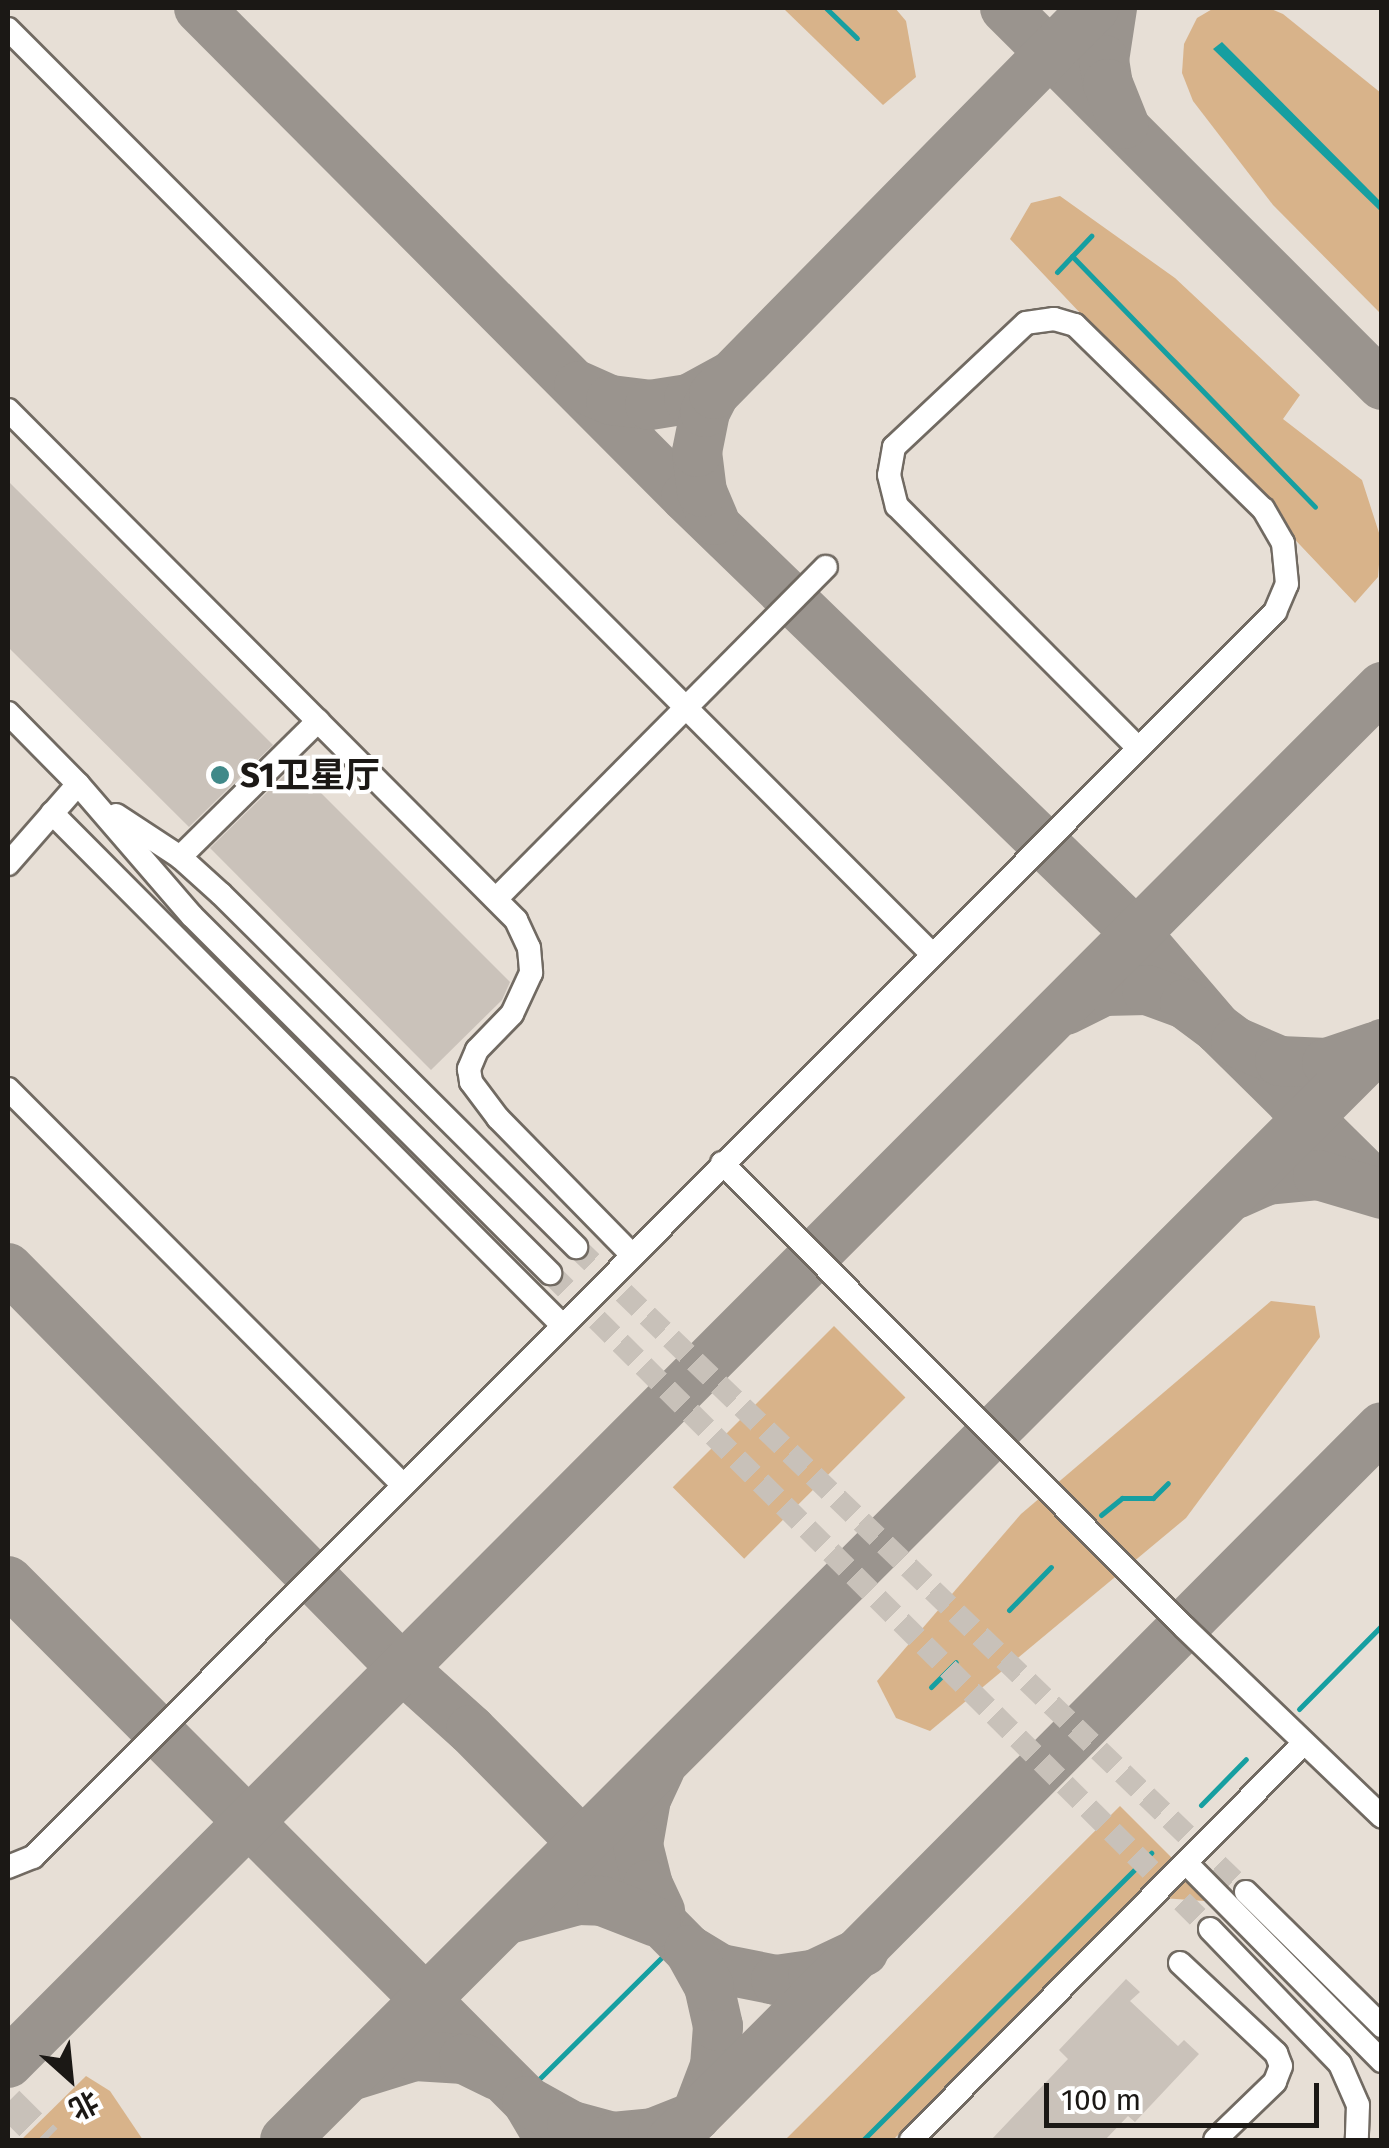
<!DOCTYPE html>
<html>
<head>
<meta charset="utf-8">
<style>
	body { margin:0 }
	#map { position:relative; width:1389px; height:2148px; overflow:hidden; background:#e7dfd6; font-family:"Fira Sans","Noto Sans SC",sans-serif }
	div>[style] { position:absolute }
	.green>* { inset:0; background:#d8b38a; transform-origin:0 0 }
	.water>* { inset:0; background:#169fa1 }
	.stream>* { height:5px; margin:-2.5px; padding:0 2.5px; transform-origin:2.5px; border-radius:2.5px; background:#169fa1 }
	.taxiway>* { height:50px; margin:-25px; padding:0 25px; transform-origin:25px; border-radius:25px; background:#9a948e }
	.building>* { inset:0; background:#cac2ba }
	.minor-tunnel>* { height:22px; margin-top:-11px; transform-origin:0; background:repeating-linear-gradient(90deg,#c8c1b9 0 22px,transparent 0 33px) }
	.highway-tunnel>* { height:32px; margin-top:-16px; transform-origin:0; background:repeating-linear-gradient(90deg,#c8c1b9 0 32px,transparent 0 48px) }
	.roads { filter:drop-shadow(2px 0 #716a62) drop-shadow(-2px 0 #716a62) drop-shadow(0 2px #716a62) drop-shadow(0 -2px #716a62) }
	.minor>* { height:22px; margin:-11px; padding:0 11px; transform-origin:11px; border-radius:11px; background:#fff }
	.dots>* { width:28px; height:28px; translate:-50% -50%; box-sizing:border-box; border:5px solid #fff; border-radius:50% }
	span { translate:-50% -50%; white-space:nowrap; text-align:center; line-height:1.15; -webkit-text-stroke:8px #fff; paint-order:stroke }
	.poi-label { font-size:35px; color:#1b1815; font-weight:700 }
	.left { translate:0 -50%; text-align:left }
	.frame { position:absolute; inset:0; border:10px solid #1b1815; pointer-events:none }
	.north { position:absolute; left:20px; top:2028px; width:100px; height:100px; -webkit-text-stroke:8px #fff; paint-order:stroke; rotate:153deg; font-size:28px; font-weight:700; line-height:40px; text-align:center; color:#1b1815 }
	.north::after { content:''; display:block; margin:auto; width:35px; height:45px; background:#1b1815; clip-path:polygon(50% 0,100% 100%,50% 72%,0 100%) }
	.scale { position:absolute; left:1044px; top:2083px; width:275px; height:45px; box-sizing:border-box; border:5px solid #1b1815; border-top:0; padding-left:12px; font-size:30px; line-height:35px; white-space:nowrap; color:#1b1815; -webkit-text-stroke:8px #fff; paint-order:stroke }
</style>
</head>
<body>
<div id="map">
	<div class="green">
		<div style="clip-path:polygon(783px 8px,895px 8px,906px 21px,916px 77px,883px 105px)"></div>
		<div style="clip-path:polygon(1214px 8px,1269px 8px,1283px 14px,1381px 93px,1381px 314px,1273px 205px,1193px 101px,1182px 73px,1184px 44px,1197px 18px)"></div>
		<div style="clip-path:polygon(1060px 196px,1175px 278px,1300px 395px,1283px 419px,1362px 480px,1381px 539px,1378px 577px,1355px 603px,1010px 239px,1031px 203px)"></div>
		<div style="clip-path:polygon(1271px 1301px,1315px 1306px,1320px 1337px,1186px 1518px,930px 1731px,896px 1718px,877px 1681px,1021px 1514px)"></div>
		<div style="left:834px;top:1326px;width:101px;height:228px;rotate:45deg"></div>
		<div style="clip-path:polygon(1120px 1806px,1208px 1894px,1204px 1901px,1162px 1898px,1117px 1916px,893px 2140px,785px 2140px)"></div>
		<div style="clip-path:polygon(86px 2076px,110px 2091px,143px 2140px,21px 2140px)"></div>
	</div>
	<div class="water">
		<div style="clip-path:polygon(1222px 42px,1381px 202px,1381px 212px,1213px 49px)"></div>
	</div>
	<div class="stream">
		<div style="left:826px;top:8px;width:43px;rotate:44.1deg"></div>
		<div style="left:1072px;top:256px;width:349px;rotate:45.9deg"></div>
		<div style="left:1057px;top:272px;width:50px;rotate:-46.6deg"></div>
		<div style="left:1101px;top:1515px;width:27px;rotate:-39deg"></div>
		<div style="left:1122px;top:1498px;width:31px"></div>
		<div style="left:1153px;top:1498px;width:21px;rotate:-45deg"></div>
		<div style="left:1009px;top:1610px;width:60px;rotate:-45.7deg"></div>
		<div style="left:931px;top:1687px;width:35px;rotate:-45deg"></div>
		<div style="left:1299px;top:1709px;width:118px;rotate:-45.3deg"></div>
		<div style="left:1201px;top:1805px;width:64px;rotate:-45.6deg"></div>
		<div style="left:525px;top:2093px;width:209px;rotate:-44.8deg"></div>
		<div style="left:863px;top:2140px;width:407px;rotate:-44.9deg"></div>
	</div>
	<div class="taxiway">
		<div style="left:199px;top:8px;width:690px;rotate:45.12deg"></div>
		<div style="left:686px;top:497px;width:625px;rotate:44.09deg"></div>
		<div style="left:1135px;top:932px;width:128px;rotate:49.4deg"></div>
		<div style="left:1218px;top:1029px;width:231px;rotate:44.6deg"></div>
		<div style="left:1005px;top:8px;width:533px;rotate:45deg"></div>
		<div style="left:1112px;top:8px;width:53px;rotate:98.7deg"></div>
		<div style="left:1104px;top:60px;width:24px;rotate:81deg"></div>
		<div style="left:1108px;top:84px;width:43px;rotate:68.2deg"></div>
		<div style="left:579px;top:386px;width:35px;rotate:24deg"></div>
		<div style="left:611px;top:400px;width:39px;rotate:7deg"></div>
		<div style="left:650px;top:405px;width:39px;rotate:-9deg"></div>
		<div style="left:689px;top:399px;width:46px;rotate:-28.8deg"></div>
		<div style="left:714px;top:520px;width:30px;rotate:-113deg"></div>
		<div style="left:702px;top:492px;width:40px;rotate:-97.1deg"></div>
		<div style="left:697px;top:452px;width:41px;rotate:-78.7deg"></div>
		<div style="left:705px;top:412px;width:20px;rotate:-63deg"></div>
		<div style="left:714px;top:394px;width:542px;rotate:-45.45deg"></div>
		<div style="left:1066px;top:1010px;width:42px;rotate:-26.6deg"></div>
		<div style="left:1104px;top:991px;width:43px;rotate:-1.3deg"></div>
		<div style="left:1147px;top:990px;width:40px;rotate:20.2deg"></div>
		<div style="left:1185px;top:1004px;width:64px;rotate:36.7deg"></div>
		<div style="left:1236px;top:1042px;width:48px;rotate:23.4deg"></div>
		<div style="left:1280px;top:1061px;width:47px;rotate:2.4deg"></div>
		<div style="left:1327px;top:1063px;width:50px;rotate:-18.8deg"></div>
		<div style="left:1236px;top:1194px;width:34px;rotate:-24deg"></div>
		<div style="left:1267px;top:1180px;width:51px;rotate:-5.6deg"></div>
		<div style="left:1318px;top:1175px;width:67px;rotate:16.5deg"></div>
		<div style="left:8px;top:1268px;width:560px;rotate:45.43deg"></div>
		<div style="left:401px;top:1667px;width:94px;rotate:42deg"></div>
		<div style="left:471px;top:1730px;width:310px;rotate:45.3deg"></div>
		<div style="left:689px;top:1950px;width:37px;rotate:31deg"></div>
		<div style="left:721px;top:1969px;width:56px;rotate:11.3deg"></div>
		<div style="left:776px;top:1980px;width:37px;rotate:-8deg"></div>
		<div style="left:813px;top:1975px;width:56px;rotate:-25.2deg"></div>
		<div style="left:8px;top:1581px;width:735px;rotate:45.06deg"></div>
		<div style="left:527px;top:2101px;width:45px;rotate:59.5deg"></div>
		<div style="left:660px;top:1769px;width:33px;rotate:115deg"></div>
		<div style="left:646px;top:1799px;width:47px;rotate:99.9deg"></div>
		<div style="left:638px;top:1845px;width:41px;rotate:76deg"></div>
		<div style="left:648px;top:1885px;width:29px;rotate:65deg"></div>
		<div style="left:508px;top:1919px;width:73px;rotate:-15.2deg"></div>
		<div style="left:578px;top:1900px;width:24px;rotate:2deg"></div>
		<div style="left:602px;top:1901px;width:58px;rotate:21.3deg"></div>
		<div style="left:8px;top:2063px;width:1945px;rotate:-45.04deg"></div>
		<div style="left:354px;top:2075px;width:64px;rotate:-17.3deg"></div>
		<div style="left:415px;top:2056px;width:49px;rotate:3.5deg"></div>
		<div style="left:464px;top:2059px;width:37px;rotate:26deg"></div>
		<div style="left:527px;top:2101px;width:51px;rotate:29.1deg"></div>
		<div style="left:572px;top:2126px;width:42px;rotate:15deg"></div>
		<div style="left:613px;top:2137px;width:40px;rotate:-5.7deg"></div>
		<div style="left:653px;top:2133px;width:46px;rotate:-21.6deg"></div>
		<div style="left:696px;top:2116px;width:53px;rotate:-69.2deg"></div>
		<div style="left:715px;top:2066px;width:40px;rotate:-85.7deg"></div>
		<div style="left:718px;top:2026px;width:41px;rotate:-102.7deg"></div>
		<div style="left:709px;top:1986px;width:41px;rotate:-119.1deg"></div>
		<div style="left:285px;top:2140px;width:1551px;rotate:-44.97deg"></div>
		<div style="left:672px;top:2140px;width:1006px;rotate:-45.12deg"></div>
	</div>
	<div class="building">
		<div style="clip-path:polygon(8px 481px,273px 745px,189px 827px,8px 647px)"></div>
		<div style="clip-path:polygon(294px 766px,510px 982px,502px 1000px,431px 1070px,210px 848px)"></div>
		<div style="clip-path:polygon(1126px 1979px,1140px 1992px,1130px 2001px,1178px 2046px,1184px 2040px,1199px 2054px,1135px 2122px,1128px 2116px,1105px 2140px,991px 2140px,1068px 2059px,1059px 2050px)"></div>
	</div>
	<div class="minor-tunnel">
		<div style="left:576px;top:1247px;width:930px;rotate:43.91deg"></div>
		<div style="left:550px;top:1273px;width:931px;rotate:44.83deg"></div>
	</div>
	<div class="highway-tunnel">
		<div style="left:8px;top:2102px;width:54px;rotate:45deg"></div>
	</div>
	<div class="roads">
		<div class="minor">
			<div style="left:8px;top:29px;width:1307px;rotate:45.03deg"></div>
			<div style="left:8px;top:410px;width:720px;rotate:45.11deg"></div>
			<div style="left:516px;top:920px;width:31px;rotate:65deg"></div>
			<div style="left:529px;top:948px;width:25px;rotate:85deg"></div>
			<div style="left:531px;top:973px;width:45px;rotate:114.9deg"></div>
			<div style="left:512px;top:1014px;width:50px;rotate:134.2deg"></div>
			<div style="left:477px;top:1050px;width:21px;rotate:113deg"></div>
			<div style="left:469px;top:1069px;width:13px;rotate:81deg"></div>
			<div style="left:471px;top:1082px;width:45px;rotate:53.1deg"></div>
			<div style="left:498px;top:1118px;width:190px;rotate:45.6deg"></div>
			<div style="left:8px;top:713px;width:100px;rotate:45.4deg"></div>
			<div style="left:78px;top:784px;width:174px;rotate:49.2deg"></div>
			<div style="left:192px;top:916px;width:506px;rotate:44.92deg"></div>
			<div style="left:52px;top:813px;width:721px;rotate:45.11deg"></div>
			<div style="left:116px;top:815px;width:77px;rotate:33.3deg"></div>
			<div style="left:180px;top:857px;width:55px;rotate:42.1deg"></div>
			<div style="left:221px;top:894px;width:501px;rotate:44.84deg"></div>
			<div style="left:180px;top:857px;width:194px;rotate:-44.6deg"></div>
			<div style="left:8px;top:864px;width:106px;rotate:-48.8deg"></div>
			<div style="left:496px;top:899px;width:468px;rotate:-45.2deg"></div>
			<div style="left:8px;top:1089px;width:556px;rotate:45.07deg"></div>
			<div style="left:722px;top:1163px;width:655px;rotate:45.12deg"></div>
			<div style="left:1184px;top:1627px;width:274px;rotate:43.8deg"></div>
			<div style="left:1187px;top:1864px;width:277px;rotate:45.3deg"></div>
			<div style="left:8px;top:1867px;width:27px;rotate:-22deg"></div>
			<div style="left:33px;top:1857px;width:1759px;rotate:-45.07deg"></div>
			<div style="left:1275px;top:612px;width:30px;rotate:-67deg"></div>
			<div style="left:1287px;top:584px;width:41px;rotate:-95.6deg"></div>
			<div style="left:1283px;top:543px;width:39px;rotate:-120deg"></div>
			<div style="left:1263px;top:509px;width:263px;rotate:-135.6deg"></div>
			<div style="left:1075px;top:325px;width:22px;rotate:-164deg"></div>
			<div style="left:1054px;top:319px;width:28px;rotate:172deg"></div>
			<div style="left:1026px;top:323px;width:181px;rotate:136.8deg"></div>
			<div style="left:894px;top:447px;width:28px;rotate:100deg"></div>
			<div style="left:889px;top:475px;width:32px;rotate:76deg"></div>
			<div style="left:897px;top:506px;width:342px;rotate:45.1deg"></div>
			<div style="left:1246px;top:1892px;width:191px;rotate:44.6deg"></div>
			<div style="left:1210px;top:1929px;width:187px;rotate:46.1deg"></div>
			<div style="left:1340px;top:2064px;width:45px;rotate:66.3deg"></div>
			<div style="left:1358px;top:2105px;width:35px;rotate:92deg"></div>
			<div style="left:1180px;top:1963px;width:132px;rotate:43.2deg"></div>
			<div style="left:1276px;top:2053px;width:14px;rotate:69deg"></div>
			<div style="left:1281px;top:2066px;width:17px;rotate:111deg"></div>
			<div style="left:1275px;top:2082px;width:83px;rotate:136deg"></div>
			<div style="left:911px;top:2140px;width:557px;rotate:-45.29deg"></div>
		</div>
	</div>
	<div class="dots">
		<div style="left:220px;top:775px;background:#408989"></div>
	</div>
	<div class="poi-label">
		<span class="left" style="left:240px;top:775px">S1卫星厅</span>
	</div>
	<div class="frame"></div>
	<div class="north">北</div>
	<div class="scale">100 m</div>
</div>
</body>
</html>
